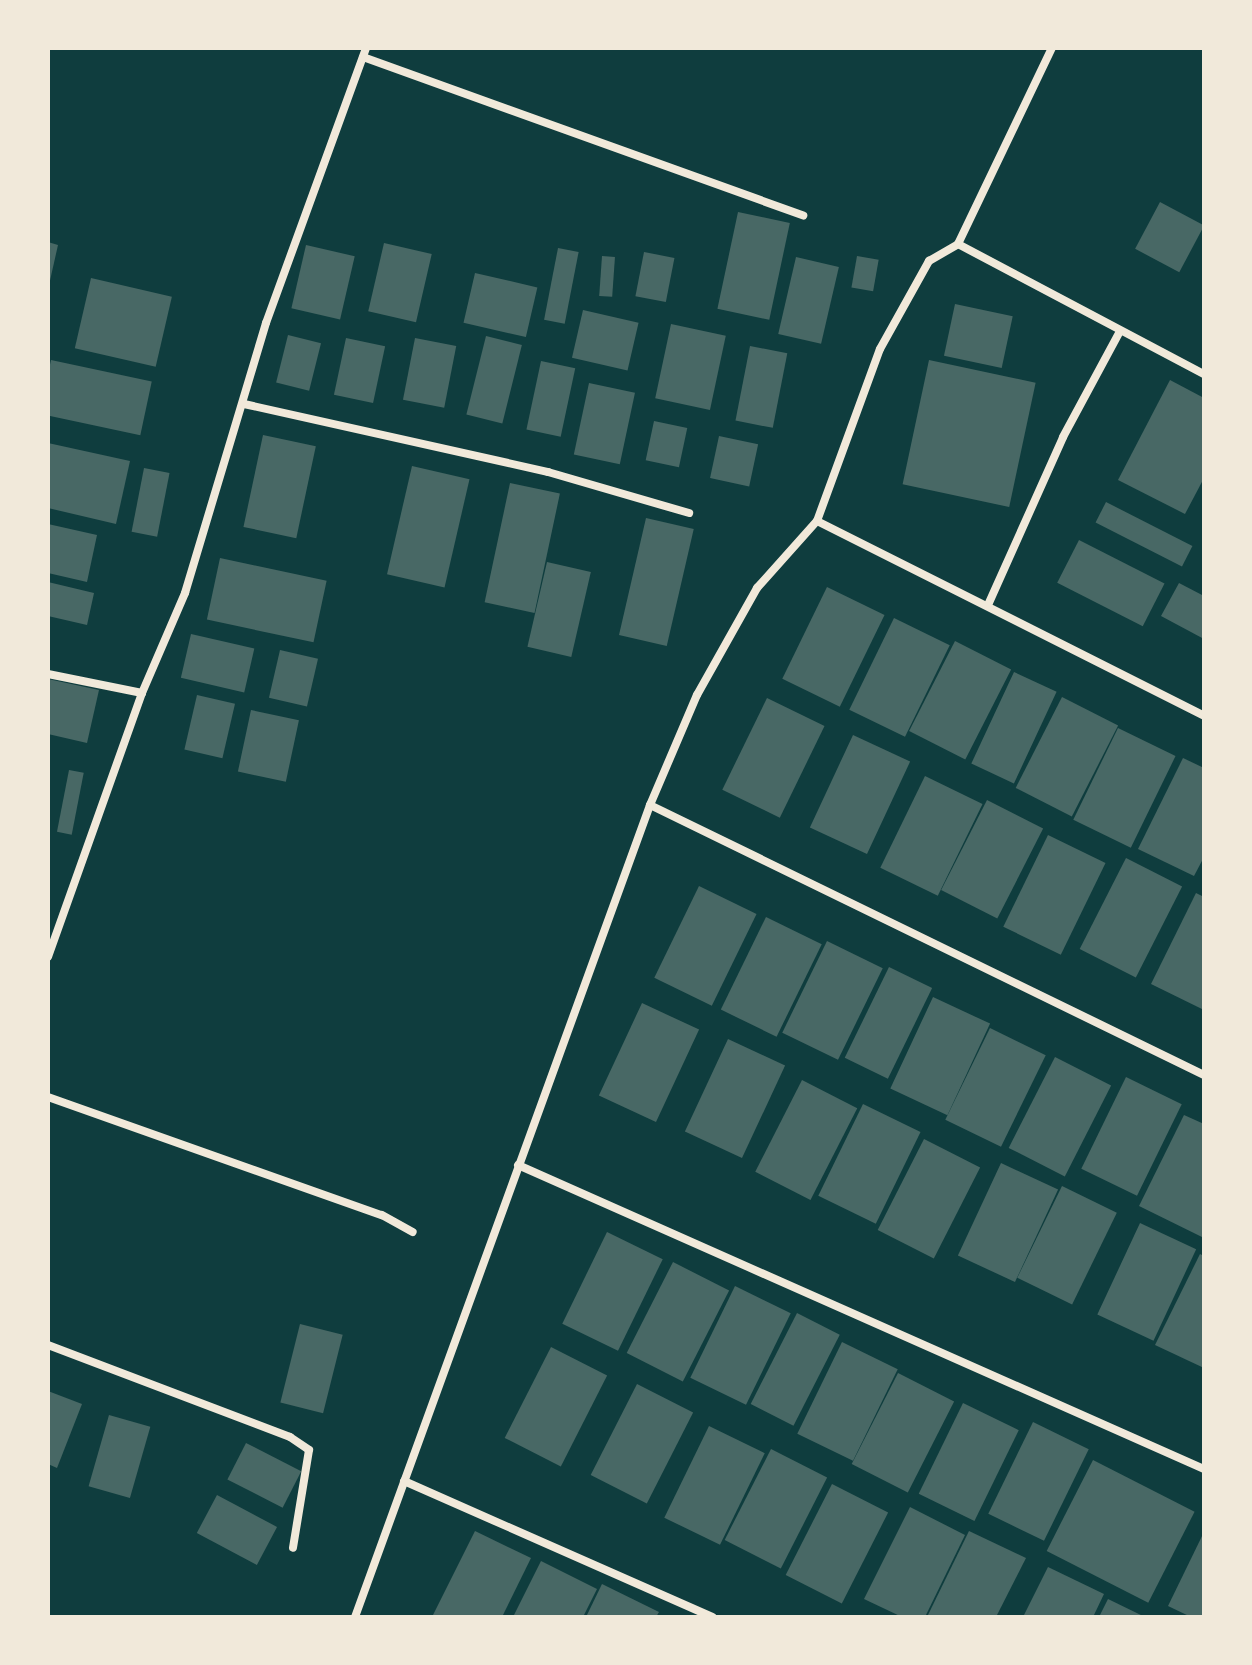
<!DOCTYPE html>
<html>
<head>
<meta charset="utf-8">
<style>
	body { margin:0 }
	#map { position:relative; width:1252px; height:1665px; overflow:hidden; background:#0f3d3e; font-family:Montserrat,sans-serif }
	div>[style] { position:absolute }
	.building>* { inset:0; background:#486865; transform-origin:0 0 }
	.minor>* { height:8px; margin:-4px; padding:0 4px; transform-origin:4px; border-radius:4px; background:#f1e9da }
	span { translate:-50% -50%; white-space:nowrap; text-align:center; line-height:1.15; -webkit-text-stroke:6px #f1e9da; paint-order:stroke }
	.frame { position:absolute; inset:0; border:50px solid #f1e9da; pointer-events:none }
</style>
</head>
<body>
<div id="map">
	<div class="building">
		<div style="left:1160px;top:202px;width:50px;height:53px;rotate:28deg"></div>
		<div style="left:738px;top:212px;width:53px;height:99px;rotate:12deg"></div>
		<div style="clip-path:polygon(48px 242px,58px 245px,49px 285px,48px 285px)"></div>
		<div style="left:384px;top:243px;width:49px;height:70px;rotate:13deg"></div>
		<div style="left:306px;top:245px;width:50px;height:65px;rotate:13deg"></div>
		<div style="left:558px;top:248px;width:21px;height:73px;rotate:11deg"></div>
		<div style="left:644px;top:252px;width:31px;height:45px;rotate:11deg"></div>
		<div style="left:602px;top:256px;width:13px;height:40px;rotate:4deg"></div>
		<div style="left:857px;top:256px;width:22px;height:32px;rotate:10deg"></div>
		<div style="left:796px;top:257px;width:44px;height:79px;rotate:13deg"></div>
		<div style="left:475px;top:273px;width:64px;height:51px;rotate:13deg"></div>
		<div style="left:91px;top:278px;width:83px;height:72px;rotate:13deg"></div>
		<div style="left:955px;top:304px;width:59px;height:53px;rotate:12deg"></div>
		<div style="left:583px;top:310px;width:57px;height:49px;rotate:13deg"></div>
		<div style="left:671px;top:324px;width:56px;height:76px;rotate:12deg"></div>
		<div style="left:288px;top:335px;width:34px;height:49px;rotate:14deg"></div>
		<div style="left:486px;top:336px;width:37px;height:81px;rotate:14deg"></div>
		<div style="left:346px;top:338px;width:40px;height:58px;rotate:12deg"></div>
		<div style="left:415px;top:338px;width:42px;height:63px;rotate:11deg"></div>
		<div style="left:750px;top:346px;width:38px;height:76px;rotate:11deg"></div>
		<div style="left:51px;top:360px;width:103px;height:55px;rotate:12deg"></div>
		<div style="left:929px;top:360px;width:109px;height:127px;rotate:12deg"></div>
		<div style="left:541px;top:361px;width:35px;height:70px;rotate:12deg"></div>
		<div style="clip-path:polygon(1170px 380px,1204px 398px,1204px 478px,1185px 514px,1118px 480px)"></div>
		<div style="left:589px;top:383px;width:47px;height:73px;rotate:12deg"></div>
		<div style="left:654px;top:421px;width:34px;height:40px;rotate:12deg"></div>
		<div style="left:263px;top:435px;width:54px;height:94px;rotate:12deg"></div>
		<div style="left:719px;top:436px;width:40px;height:43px;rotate:12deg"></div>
		<div style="clip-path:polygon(48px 443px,130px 461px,116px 524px,48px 508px)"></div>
		<div style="left:412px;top:466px;width:59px;height:111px;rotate:13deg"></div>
		<div style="left:144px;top:468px;width:26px;height:65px;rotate:11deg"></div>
		<div style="left:510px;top:483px;width:51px;height:122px;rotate:12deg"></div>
		<div style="left:1106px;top:502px;width:97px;height:23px;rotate:27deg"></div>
		<div style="left:646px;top:518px;width:49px;height:120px;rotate:13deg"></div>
		<div style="clip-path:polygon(48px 524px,97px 535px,87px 582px,48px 573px)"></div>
		<div style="left:1079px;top:540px;width:96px;height:48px;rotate:27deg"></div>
		<div style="left:220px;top:558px;width:109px;height:63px;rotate:12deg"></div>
		<div style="left:547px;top:562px;width:45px;height:87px;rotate:13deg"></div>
		<div style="clip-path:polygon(48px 582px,94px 593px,87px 625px,48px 616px)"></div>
		<div style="clip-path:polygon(1179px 583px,1204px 596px,1204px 639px,1161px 616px)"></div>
		<div style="left:827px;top:587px;width:64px;height:102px;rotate:26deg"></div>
		<div style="left:894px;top:618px;width:62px;height:102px;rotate:26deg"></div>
		<div style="left:191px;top:634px;width:65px;height:45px;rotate:13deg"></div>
		<div style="left:955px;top:641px;width:63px;height:101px;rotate:27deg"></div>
		<div style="left:280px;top:650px;width:39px;height:49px;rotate:13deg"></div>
		<div style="left:1014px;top:672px;width:47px;height:101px;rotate:25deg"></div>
		<div style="clip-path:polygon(48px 679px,99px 690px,87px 743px,48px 734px)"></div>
		<div style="left:197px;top:695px;width:39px;height:56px;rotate:13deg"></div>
		<div style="left:1062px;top:697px;width:63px;height:102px;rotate:27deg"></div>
		<div style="left:767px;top:698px;width:64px;height:102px;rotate:26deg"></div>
		<div style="left:251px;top:710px;width:49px;height:63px;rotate:12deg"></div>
		<div style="left:1118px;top:728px;width:64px;height:102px;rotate:26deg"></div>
		<div style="left:853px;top:735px;width:63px;height:102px;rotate:25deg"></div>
		<div style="clip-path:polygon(1183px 758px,1204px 768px,1204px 857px,1194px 876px,1138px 849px)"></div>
		<div style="left:69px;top:770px;width:15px;height:63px;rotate:11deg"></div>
		<div style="left:925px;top:776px;width:64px;height:102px;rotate:26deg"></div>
		<div style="left:987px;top:800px;width:63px;height:101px;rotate:27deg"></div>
		<div style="left:1048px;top:835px;width:64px;height:102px;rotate:26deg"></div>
		<div style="left:1126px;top:858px;width:63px;height:102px;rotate:27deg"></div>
		<div style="left:699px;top:886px;width:64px;height:102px;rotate:26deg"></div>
		<div style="clip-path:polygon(1196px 893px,1204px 897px,1204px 1010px,1151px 984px)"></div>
		<div style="left:766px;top:917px;width:62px;height:103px;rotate:26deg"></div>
		<div style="left:827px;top:941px;width:62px;height:102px;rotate:26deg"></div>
		<div style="left:889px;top:967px;width:48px;height:101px;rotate:26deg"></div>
		<div style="left:933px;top:997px;width:63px;height:101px;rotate:25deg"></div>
		<div style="left:642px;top:1003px;width:63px;height:102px;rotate:25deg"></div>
		<div style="left:990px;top:1028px;width:62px;height:102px;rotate:26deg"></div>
		<div style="left:728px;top:1039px;width:63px;height:102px;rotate:25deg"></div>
		<div style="left:1055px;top:1057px;width:63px;height:102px;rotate:27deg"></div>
		<div style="left:1126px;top:1077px;width:62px;height:102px;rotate:26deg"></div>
		<div style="left:802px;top:1080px;width:62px;height:103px;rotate:27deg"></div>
		<div style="left:863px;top:1104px;width:64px;height:102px;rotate:26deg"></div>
		<div style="clip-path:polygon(1184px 1115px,1204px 1124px,1204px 1238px,1139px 1206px)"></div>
		<div style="left:924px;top:1139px;width:63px;height:102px;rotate:27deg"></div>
		<div style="left:1001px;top:1163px;width:63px;height:102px;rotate:25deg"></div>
		<div style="left:1062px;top:1186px;width:61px;height:102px;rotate:26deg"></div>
		<div style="left:1140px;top:1223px;width:62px;height:101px;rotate:25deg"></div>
		<div style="left:607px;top:1232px;width:62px;height:102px;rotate:26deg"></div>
		<div style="clip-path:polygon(1200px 1254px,1204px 1256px,1204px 1368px,1155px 1345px)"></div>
		<div style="left:673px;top:1262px;width:63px;height:102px;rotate:27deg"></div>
		<div style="left:735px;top:1286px;width:62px;height:102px;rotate:26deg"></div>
		<div style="left:797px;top:1313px;width:48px;height:102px;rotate:27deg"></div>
		<div style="left:300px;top:1324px;width:44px;height:81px;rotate:14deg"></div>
		<div style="left:842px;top:1342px;width:62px;height:102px;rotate:26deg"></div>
		<div style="left:551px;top:1347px;width:63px;height:102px;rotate:27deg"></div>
		<div style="left:898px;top:1373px;width:63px;height:102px;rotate:27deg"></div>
		<div style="left:637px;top:1384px;width:63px;height:102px;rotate:27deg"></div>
		<div style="clip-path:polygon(48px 1391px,82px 1404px,57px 1468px,48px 1464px)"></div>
		<div style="left:963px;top:1403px;width:62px;height:101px;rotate:26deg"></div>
		<div style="left:109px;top:1415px;width:43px;height:74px;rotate:16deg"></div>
		<div style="left:1033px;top:1422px;width:62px;height:102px;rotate:26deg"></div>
		<div style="left:709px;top:1426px;width:62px;height:102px;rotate:26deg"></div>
		<div style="left:246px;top:1443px;width:62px;height:41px;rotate:27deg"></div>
		<div style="left:771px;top:1449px;width:63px;height:102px;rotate:27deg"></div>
		<div style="left:1093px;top:1460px;width:114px;height:102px;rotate:27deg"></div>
		<div style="left:832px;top:1484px;width:63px;height:102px;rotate:27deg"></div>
		<div style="left:217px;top:1495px;width:68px;height:43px;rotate:28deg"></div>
		<div style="clip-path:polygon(910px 1507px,965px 1535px,925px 1617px,902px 1617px,864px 1599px)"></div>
		<div style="clip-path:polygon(475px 1531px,531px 1558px,502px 1617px,432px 1617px)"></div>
		<div style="clip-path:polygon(969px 1531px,1026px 1558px,996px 1617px,927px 1617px)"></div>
		<div style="clip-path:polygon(1204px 1532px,1204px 1617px,1191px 1617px,1168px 1606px)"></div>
		<div style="clip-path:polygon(541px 1561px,597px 1589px,583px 1617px,513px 1617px)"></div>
		<div style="clip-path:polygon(1048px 1567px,1104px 1594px,1093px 1617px,1023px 1617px)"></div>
		<div style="clip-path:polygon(602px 1584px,659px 1612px,656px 1617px,586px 1617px)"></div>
		<div style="clip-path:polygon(1108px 1599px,1145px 1617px,1099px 1617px)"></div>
	</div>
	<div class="minor">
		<div style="left:363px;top:57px;width:468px;rotate:19.8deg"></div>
		<div style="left:958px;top:244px;width:217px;rotate:-64.4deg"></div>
		<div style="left:244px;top:404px;width:312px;rotate:12.6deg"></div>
		<div style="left:548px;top:472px;width:147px;rotate:16.2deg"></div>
		<div style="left:817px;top:521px;width:183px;rotate:-69.9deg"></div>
		<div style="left:880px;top:349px;width:101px;rotate:-60.9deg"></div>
		<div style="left:929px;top:261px;width:34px;rotate:-30deg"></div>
		<div style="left:958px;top:244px;width:278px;rotate:27.9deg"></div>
		<div style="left:988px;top:605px;width:184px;rotate:-65.9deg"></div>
		<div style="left:1063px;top:437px;width:118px;rotate:-61.7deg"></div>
		<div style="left:48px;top:674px;width:96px;rotate:11.4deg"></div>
		<div style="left:650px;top:805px;width:616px;rotate:25.98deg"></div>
		<div style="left:48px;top:957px;width:280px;rotate:-70.4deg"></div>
		<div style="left:142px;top:693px;width:109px;rotate:-66.7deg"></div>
		<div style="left:185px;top:593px;width:282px;rotate:-73.3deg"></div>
		<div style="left:266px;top:323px;width:293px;rotate:-70deg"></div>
		<div style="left:48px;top:1097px;width:354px;rotate:19.5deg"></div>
		<div style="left:382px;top:1215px;width:35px;rotate:29deg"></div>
		<div style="left:518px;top:1165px;width:750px;rotate:23.9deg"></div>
		<div style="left:48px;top:1345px;width:259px;rotate:20.8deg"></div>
		<div style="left:290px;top:1437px;width:23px;rotate:34deg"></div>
		<div style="left:309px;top:1450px;width:99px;rotate:99.3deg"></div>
		<div style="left:404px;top:1481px;width:337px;rotate:23.8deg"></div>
		<div style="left:355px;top:1617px;width:864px;rotate:-70.03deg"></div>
		<div style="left:650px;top:805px;width:120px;rotate:-66.9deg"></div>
		<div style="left:697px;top:695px;width:123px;rotate:-60.7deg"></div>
		<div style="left:757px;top:588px;width:90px;rotate:-48.2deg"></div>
		<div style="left:817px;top:521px;width:433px;rotate:26.7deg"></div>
	</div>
	<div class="frame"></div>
</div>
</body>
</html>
